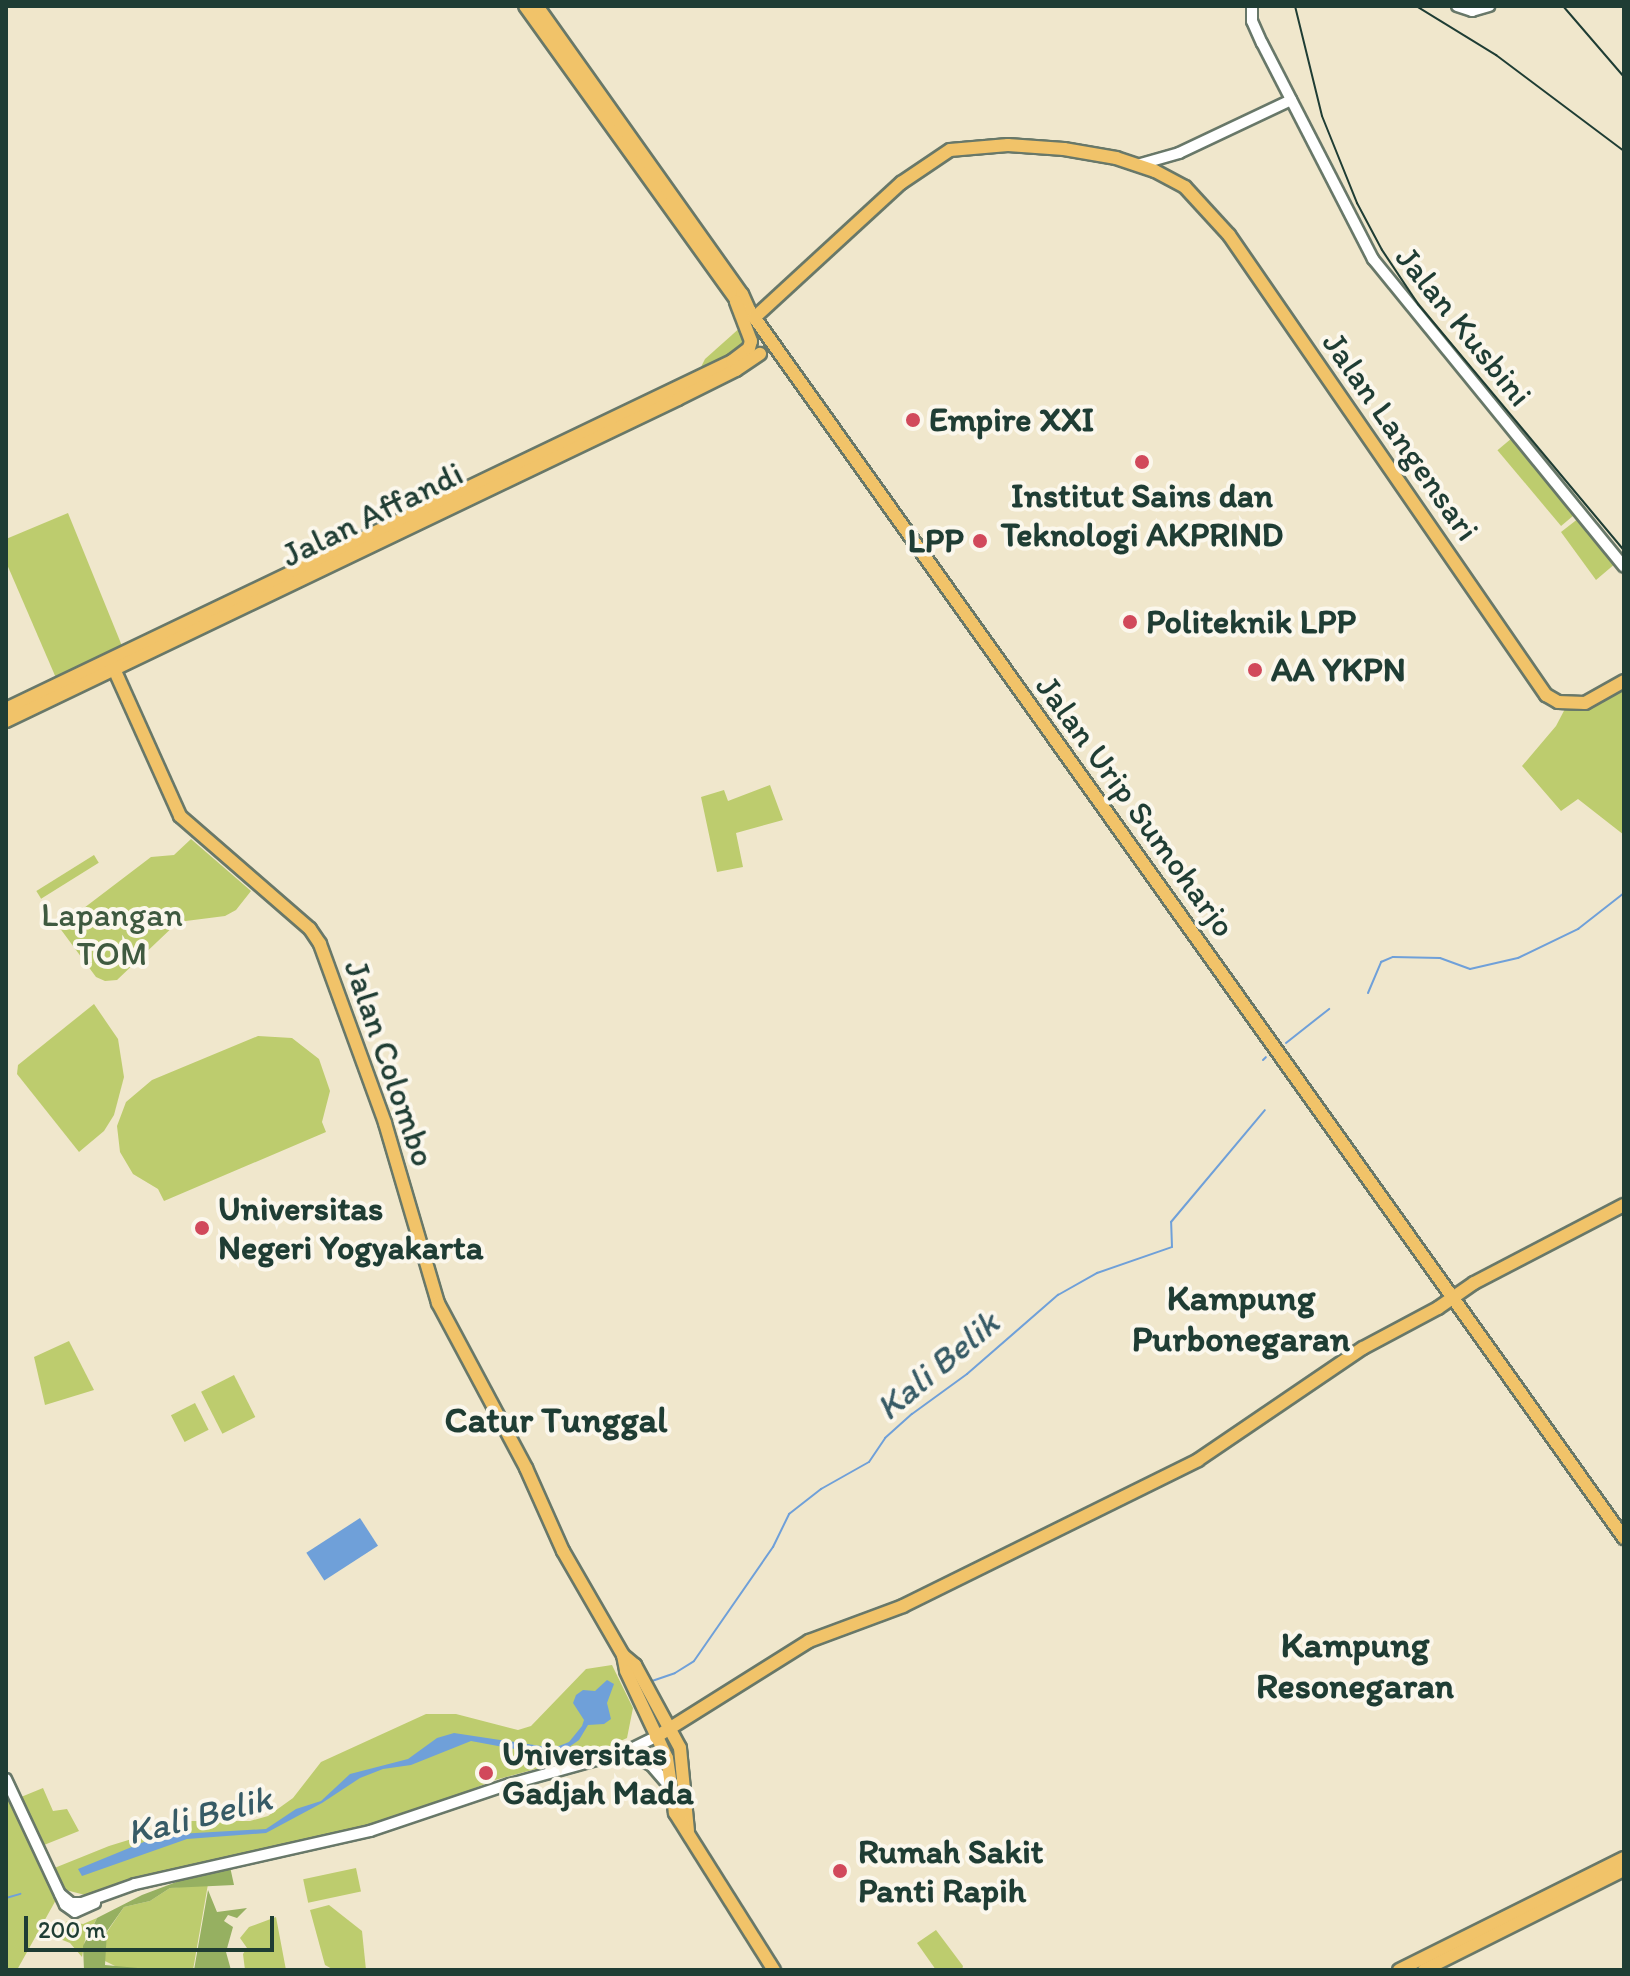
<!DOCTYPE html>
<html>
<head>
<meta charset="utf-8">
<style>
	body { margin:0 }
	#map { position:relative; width:1630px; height:1976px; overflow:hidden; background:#f0e7cc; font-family:Itim,sans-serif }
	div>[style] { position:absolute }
	.green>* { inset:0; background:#bdcc6e; transform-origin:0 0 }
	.forest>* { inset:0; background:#96b061 }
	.water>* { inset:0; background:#6fa0d9; transform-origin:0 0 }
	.stream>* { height:2px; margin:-1px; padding:0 1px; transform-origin:1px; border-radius:1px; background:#6fa0d9 }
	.roads { filter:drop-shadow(2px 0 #687869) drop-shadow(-2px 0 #687869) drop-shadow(0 2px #687869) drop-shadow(0 -2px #687869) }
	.minor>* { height:10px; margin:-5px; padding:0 5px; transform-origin:5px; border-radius:5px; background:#fff }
	.major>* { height:12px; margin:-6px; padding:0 6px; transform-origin:6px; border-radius:6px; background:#f1c369 }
	.rail>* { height:2px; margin:-1px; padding:0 1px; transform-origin:1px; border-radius:1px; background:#1f3d34 }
	.dots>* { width:22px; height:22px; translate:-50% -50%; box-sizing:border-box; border:4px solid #fbf7ec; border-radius:50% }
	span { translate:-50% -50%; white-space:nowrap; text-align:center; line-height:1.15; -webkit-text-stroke:8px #fbf7ec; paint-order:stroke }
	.street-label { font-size:34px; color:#1f3d34 }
	.poi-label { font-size:34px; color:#1f3d34; font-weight:700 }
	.left { translate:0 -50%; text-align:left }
	.right { translate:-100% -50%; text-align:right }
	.park-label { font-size:34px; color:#3f5a40 }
	.neighbourhood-label { font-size:36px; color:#1f3d34; font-weight:700 }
	.water-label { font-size:36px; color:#375b66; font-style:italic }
	.frame { position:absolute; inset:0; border:8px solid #1f3d34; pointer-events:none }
	.scale { position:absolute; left:24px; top:1916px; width:250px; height:36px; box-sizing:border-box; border:4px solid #1f3d34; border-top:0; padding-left:10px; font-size:24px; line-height:28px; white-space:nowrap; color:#1f3d34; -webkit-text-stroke:6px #fbf7ec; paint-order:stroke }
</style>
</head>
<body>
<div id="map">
	<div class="green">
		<div style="clip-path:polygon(742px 326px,746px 333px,743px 349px,699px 371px,705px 359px)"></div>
		<div style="left:1512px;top:438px;width:99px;height:19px;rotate:50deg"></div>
		<div style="clip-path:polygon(68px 513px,122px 646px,56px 678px,6px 562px,6px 539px)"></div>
		<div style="clip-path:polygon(1579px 518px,1616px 563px,1596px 580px,1561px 532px)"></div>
		<div style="clip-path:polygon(1624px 679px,1624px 835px,1578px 799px,1561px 811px,1522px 766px,1556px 726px,1567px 705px)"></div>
		<div style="clip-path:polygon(770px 785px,783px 820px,736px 833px,743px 867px,717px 872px,701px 797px,724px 790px,728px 801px)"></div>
		<div style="clip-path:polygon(191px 839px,251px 891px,236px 910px,225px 916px,178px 922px,117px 980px,105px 981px,96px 977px,59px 927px,151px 857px,174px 855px)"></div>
		<div style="left:94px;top:855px;width:9px;height:68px;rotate:58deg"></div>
		<div style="clip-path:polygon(94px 1004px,118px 1039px,124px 1077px,114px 1115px,104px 1131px,79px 1152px,17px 1074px,18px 1065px)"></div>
		<div style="clip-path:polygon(258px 1036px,292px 1038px,319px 1059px,330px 1091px,322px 1122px,326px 1132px,164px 1201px,158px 1189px,133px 1174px,120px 1152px,117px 1126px,126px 1102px,152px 1080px)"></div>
		<div style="clip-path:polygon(69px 1341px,94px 1390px,45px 1405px,34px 1357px)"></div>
		<div style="left:234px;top:1375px;width:47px;height:37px;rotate:63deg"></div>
		<div style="left:195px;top:1403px;width:30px;height:27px;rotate:63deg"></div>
		<div style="clip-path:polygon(612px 1665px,633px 1708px,627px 1738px,595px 1753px,495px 1780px,395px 1820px,310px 1843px,138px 1876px,85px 1895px,62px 1889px,17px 1970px,6px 1970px,6px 1794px,42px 1873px,109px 1846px,190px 1821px,250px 1821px,268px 1816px,293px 1798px,321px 1762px,426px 1714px,456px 1714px,518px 1730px,531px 1726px,586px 1669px)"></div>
		<div style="clip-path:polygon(43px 1788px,53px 1811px,67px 1809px,79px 1831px,44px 1845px,21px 1797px)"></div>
		<div style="left:356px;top:1868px;width:24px;height:54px;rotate:78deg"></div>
		<div style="clip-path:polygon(208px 1884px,193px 1970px,119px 1968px,103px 1960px,107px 1932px,124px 1907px,150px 1901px,170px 1888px)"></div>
		<div style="clip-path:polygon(329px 1905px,362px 1931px,366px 1970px,334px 1970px,325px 1965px,310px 1910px)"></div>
		<div style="clip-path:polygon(276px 1917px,286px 1970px,245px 1970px,243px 1954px,247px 1948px,240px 1938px,249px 1927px)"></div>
		<div style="clip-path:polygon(97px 1918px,85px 1940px,82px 1957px,70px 1943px,55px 1937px,67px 1921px,83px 1924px)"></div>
		<div style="clip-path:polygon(936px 1930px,963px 1966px,962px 1970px,936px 1970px,917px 1943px)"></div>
	</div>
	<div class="forest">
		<div style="clip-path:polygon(229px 1862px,234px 1885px,170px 1888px,150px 1901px,124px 1907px,107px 1931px,105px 1965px,160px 1970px,84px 1970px,83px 1946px,97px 1918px,142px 1895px)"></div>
		<div style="clip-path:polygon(208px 1890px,217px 1912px,247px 1908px,237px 1918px,228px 1915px,224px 1921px,233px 1927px,226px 1952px,231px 1970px,194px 1970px)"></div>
	</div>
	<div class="water">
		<div style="left:360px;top:1518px;width:33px;height:64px;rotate:57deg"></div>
		<div style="clip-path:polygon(607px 1680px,614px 1684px,607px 1703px,611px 1719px,604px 1724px,588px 1725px,579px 1740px,562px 1752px,547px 1755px,471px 1741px,411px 1765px,383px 1769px,360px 1778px,322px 1803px,266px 1833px,187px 1839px,82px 1876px,78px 1869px,161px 1835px,266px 1829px,296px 1809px,321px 1801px,350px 1774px,408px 1759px,437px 1738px,454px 1733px,554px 1748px,569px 1742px,582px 1726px,584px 1720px,573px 1703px,576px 1695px,583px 1690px,595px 1691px)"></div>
	</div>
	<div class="stream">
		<div style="left:1368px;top:993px;width:34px;rotate:-67deg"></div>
		<div style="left:1381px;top:962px;width:13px;rotate:-23deg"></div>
		<div style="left:1393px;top:957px;width:47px;rotate:1.2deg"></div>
		<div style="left:1440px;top:958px;width:32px;rotate:20deg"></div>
		<div style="left:1470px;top:969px;width:49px;rotate:-12.9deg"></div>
		<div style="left:1518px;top:958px;width:67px;rotate:-25.8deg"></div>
		<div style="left:1578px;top:929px;width:58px;rotate:-38deg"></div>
		<div style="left:1286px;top:1043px;width:55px;rotate:-38.3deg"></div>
		<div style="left:1263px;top:1060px;width:4px;rotate:-45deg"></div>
		<div style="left:652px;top:1681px;width:24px;rotate:-19deg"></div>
		<div style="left:675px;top:1673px;width:22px;rotate:-32deg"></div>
		<div style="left:694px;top:1661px;width:139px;rotate:-55.3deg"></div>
		<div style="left:773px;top:1547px;width:37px;rotate:-64deg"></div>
		<div style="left:789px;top:1514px;width:41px;rotate:-38deg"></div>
		<div style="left:821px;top:1489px;width:55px;rotate:-29.4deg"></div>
		<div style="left:869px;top:1462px;width:29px;rotate:-56deg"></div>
		<div style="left:885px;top:1438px;width:36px;rotate:-42deg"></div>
		<div style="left:912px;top:1414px;width:68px;rotate:-36deg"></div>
		<div style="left:967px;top:1374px;width:121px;rotate:-41deg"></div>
		<div style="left:1058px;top:1295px;width:45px;rotate:-29.4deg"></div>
		<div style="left:1097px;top:1273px;width:79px;rotate:-19.1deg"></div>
		<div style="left:1172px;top:1247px;width:25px;rotate:-92deg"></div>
		<div style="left:1171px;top:1222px;width:146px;rotate:-50deg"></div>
		<div style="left:6px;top:1898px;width:15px;rotate:-16deg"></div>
	</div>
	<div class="roads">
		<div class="minor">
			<div style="left:1252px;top:6px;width:15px;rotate:90deg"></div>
			<div style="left:1252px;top:21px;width:24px;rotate:66deg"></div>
			<div style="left:1262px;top:43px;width:243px;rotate:62.8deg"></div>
			<div style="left:1373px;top:259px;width:397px;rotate:50.8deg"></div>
			<div style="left:1457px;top:6px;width:16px;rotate:18deg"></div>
			<div style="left:1472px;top:11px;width:18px;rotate:-16deg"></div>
			<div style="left:1137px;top:165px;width:44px;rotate:-15.9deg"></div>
			<div style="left:1179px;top:153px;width:124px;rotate:-25.3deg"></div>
			<div style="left:625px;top:1752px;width:29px;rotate:27deg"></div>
			<div style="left:651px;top:1765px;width:29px;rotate:49deg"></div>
			<div style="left:6px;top:1779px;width:139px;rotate:64.9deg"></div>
			<div style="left:65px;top:1905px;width:12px;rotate:35deg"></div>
			<div style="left:75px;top:1912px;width:22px;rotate:-24deg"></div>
			<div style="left:60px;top:1894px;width:14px;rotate:39deg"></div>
			<div style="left:71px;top:1903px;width:11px"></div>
			<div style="left:82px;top:1903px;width:56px;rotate:-19.7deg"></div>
			<div style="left:135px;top:1884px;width:241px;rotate:-12.7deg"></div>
			<div style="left:370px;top:1831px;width:148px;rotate:-18.6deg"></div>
			<div style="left:510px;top:1784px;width:119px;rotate:-15.5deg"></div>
			<div style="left:625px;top:1752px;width:34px;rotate:-26deg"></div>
		</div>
		<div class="major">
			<div style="left:525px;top:6px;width:368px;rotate:54.3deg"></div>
			<div style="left:537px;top:6px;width:354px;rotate:54.6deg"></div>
			<div style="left:742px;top:294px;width:17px;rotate:66deg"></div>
			<div style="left:749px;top:310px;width:1508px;rotate:54.53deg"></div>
			<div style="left:754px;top:318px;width:200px;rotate:-42.6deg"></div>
			<div style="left:901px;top:183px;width:59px;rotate:-34deg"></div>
			<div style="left:950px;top:150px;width:58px;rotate:-4.9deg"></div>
			<div style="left:1008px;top:145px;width:56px;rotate:4.1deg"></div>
			<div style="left:1064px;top:149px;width:53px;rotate:9.8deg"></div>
			<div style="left:1116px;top:158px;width:41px;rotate:18.4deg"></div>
			<div style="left:1155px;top:171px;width:34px;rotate:28deg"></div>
			<div style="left:1185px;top:187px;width:65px;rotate:47.5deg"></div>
			<div style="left:1229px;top:235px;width:559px;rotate:55.43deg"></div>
			<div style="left:1546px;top:695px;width:14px;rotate:30deg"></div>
			<div style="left:1558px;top:702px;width:27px;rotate:2deg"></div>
			<div style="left:1585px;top:703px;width:45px;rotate:-29.4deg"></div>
			<div style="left:110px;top:660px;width:171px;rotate:65.8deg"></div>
			<div style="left:180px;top:816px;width:172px;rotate:41deg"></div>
			<div style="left:310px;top:929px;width:18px;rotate:56deg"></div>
			<div style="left:320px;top:944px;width:190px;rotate:70deg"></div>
			<div style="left:385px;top:1123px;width:188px;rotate:73.6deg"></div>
			<div style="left:438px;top:1303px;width:187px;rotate:61.9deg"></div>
			<div style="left:526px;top:1468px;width:91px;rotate:66deg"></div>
			<div style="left:563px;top:1551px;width:120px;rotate:60deg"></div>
			<div style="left:623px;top:1655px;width:16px;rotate:40deg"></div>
			<div style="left:635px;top:1665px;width:94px;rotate:61.5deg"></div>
			<div style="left:680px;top:1748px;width:83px;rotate:84.5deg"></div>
			<div style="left:6px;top:709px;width:805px;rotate:-25.61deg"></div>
			<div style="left:732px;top:361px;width:21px;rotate:-37deg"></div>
			<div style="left:749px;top:348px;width:7px;rotate:-74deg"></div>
			<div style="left:751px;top:341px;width:42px;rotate:-111deg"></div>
			<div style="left:6px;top:721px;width:745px;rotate:-25.6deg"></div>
			<div style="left:678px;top:399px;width:65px;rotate:-26.6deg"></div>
			<div style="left:736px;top:370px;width:29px;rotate:-34deg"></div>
			<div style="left:623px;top:1655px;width:16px;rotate:79deg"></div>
			<div style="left:626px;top:1671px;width:96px;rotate:64.8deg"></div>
			<div style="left:667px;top:1758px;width:56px;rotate:81.7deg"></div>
			<div style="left:675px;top:1813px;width:186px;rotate:57.8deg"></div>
			<div style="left:656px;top:1737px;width:181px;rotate:-32.1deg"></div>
			<div style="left:809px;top:1641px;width:100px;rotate:-20.4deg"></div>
			<div style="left:903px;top:1606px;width:329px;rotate:-26.3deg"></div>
			<div style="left:1198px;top:1460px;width:199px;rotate:-34.2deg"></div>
			<div style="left:1363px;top:1348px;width:85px;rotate:-28.1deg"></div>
			<div style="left:1438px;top:1308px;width:44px;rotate:-34.8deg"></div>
			<div style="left:1474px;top:1283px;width:169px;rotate:-27.5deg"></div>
			<div style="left:1399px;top:1970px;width:251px;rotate:-26.5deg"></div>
			<div style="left:1424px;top:1970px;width:224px;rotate:-26.6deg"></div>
		</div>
	</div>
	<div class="rail">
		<div style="left:1295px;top:6px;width:113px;rotate:76.2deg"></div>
		<div style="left:1322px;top:116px;width:94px;rotate:68.1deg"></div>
		<div style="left:1357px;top:203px;width:53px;rotate:62deg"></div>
		<div style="left:1382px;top:250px;width:65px;rotate:56.3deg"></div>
		<div style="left:1418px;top:304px;width:321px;rotate:50.1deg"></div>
		<div style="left:1416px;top:6px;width:94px;rotate:31.5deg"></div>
		<div style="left:1496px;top:55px;width:160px;rotate:36.9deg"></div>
		<div style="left:1563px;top:6px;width:94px;rotate:49.3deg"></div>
	</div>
	<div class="dots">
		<div style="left:913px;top:420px;background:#d1495b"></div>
		<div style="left:1142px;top:462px;background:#d1495b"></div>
		<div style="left:980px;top:541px;background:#d1495b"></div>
		<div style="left:1130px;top:622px;background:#d1495b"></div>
		<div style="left:1255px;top:670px;background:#d1495b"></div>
		<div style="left:202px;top:1228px;background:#d1495b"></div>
		<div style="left:486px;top:1773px;background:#d1495b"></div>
		<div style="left:840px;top:1871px;background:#d1495b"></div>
	</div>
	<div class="street-label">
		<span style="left:1464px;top:326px;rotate:51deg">Jalan Kusbini</span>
		<span style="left:1401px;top:436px;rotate:55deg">Jalan Langensari</span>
		<span style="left:372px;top:514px;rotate:-26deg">Jalan Affandi</span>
		<span style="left:1136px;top:806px;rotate:54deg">Jalan Urip Sumoharjo</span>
		<span style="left:390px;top:1063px;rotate:71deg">Jalan Colombo</span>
	</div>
	<div class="poi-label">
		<span class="left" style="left:929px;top:420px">Empire XXI</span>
		<span style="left:1142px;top:515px">Institut Sains dan<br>Teknologi AKPRIND</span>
		<span class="right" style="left:964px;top:541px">LPP</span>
		<span class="left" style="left:1146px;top:622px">Politeknik LPP</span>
		<span class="left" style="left:1271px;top:670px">AA YKPN</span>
		<span class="left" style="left:218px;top:1228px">Universitas<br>Negeri Yogyakarta</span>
		<span class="left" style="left:502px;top:1773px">Universitas<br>Gadjah Mada</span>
		<span class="left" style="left:858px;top:1871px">Rumah Sakit<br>Panti Rapih</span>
	</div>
	<div class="park-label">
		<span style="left:112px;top:934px">Lapangan<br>TOM</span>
	</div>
	<div class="neighbourhood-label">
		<span style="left:1241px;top:1318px">Kampung<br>Purbonegaran</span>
		<span style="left:556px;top:1420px">Catur Tunggal</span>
		<span style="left:1355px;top:1665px">Kampung<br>Resonegaran</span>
	</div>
	<div class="water-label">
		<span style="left:937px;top:1365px;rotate:-40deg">Kali Belik</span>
		<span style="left:199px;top:1815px;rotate:-14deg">Kali Belik</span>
	</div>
	<div class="frame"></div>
	<div class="scale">200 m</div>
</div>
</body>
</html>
